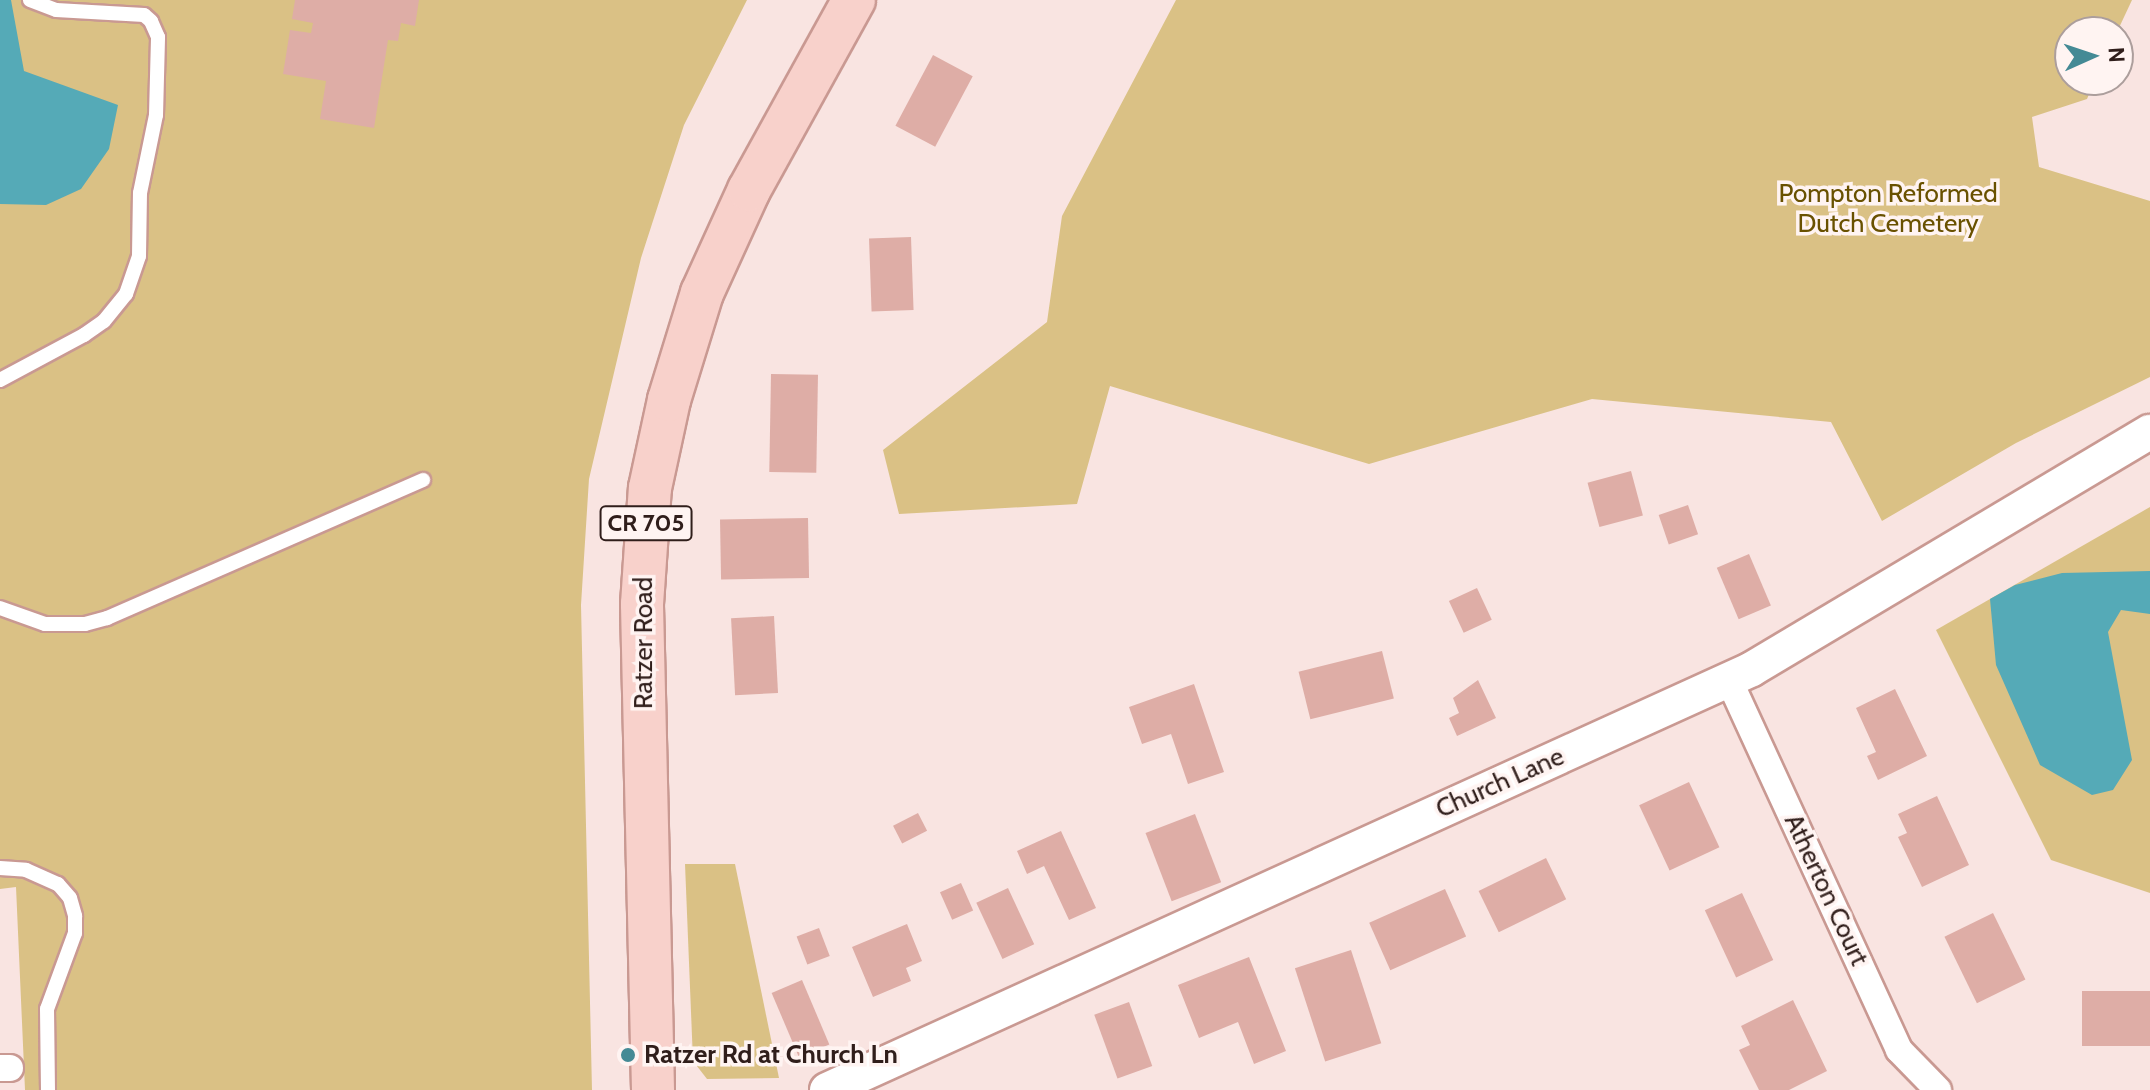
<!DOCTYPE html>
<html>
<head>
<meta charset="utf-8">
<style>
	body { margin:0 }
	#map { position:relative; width:2150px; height:1090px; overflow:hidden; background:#f9e4e1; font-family:Cabin,sans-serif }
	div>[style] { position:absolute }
	.green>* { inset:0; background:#dac185 }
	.water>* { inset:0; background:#55aab7 }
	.building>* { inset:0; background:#deada6; transform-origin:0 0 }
	.roads { filter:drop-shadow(2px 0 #c99992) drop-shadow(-2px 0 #c99992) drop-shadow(0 2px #c99992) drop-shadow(0 -2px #c99992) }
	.service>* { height:14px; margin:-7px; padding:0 7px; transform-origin:7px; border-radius:7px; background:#fff }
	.minor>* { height:26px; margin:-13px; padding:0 13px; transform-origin:13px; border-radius:13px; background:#fff }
	.tertiary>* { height:34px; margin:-17px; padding:0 17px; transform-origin:17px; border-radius:17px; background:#fff }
	.primary>* { height:42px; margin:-21px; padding:0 21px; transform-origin:21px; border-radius:21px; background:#f8d1cb }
	.dots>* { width:22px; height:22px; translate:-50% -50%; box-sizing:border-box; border:4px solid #fff4f2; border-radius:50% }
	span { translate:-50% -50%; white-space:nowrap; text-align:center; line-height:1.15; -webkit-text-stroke:7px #fff4f2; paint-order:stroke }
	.shield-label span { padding:2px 6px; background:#fff4f2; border:2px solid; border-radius:6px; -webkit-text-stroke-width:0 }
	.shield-label { font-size:24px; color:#301e1b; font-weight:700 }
	.park-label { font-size:26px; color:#695100 }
	.street-label { font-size:26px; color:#301e1b }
	.poi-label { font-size:26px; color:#301e1b; font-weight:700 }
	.left { translate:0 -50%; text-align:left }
	.north { position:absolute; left:2054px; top:16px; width:80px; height:80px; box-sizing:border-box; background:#fff4f2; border:2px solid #ac9e9c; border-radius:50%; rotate:87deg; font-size:22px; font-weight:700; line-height:32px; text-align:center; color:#301e1b }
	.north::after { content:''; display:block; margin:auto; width:28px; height:36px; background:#448a95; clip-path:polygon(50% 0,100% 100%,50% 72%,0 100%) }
</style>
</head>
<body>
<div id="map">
	<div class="green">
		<div style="clip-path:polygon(0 0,747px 0,684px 125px,641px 258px,589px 479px,581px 605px,592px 1090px,25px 1090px,16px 887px,0 889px)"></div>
		<div style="clip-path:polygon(1176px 0,2132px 0,2117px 32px,2070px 32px,2070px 80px,2095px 80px,2087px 99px,2032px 117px,2039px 167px,2150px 201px,2150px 377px,2016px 443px,1882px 521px,1831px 422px,1592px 399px,1369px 464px,1110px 386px,1077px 504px,899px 514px,883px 450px,1047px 322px,1062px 216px)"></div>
		<div style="clip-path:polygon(2150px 507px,2150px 893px,2051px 860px,1936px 630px)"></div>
		<div style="clip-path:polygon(685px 864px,735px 864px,779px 1078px,707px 1079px,693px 1061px)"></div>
	</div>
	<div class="water">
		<div style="clip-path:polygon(0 0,11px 0,24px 71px,118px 105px,109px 149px,81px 189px,46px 205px,0 204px)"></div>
		<div style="clip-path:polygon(2150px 571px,2150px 614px,2121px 610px,2108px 632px,2132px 760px,2113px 790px,2092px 795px,2040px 765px,1996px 665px,1990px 599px,2015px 585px,2062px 573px)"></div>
	</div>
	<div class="building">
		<div style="clip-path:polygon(295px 0,419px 0,415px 26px,401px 23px,398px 41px,388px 40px,374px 128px,320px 119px,326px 81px,283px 74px,290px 30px,311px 33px,313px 23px,292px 19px)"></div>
		<div style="left:933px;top:55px;width:45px;height:80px;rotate:28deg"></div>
		<div style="left:911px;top:237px;width:73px;height:42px;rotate:88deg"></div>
		<div style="left:771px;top:374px;width:47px;height:98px;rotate:1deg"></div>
		<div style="left:1631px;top:471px;width:46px;height:45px;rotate:75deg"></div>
		<div style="left:1688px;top:505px;width:31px;height:31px;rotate:71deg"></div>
		<div style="left:808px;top:518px;width:60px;height:88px;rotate:89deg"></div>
		<div style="left:1749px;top:554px;width:56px;height:35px;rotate:67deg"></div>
		<div style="left:1477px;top:588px;width:35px;height:31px;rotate:65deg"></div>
		<div style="left:774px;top:616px;width:77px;height:43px;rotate:87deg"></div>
		<div style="left:1382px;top:651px;width:49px;height:86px;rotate:76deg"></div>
		<div style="clip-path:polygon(1478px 680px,1496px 718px,1457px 736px,1449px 718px,1459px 713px,1453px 698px)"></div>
		<div style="clip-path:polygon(1194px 684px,1224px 772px,1188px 784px,1171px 734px,1142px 744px,1129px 707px)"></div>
		<div style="clip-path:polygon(1895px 689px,1927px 756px,1878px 780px,1867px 756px,1876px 752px,1856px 708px)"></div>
		<div style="left:1689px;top:782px;width:72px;height:55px;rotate:65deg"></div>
		<div style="clip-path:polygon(1937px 796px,1969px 865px,1922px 887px,1898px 837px,1907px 833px,1898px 814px)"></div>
		<div style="left:918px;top:813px;width:20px;height:28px;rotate:63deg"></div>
		<div style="left:1195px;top:814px;width:73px;height:53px;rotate:69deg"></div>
		<div style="clip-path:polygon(1061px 831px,1096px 908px,1069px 920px,1044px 866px,1027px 874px,1017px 851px)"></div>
		<div style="left:1546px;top:858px;width:46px;height:75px;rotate:64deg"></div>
		<div style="left:961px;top:883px;width:30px;height:23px;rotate:66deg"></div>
		<div style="left:1008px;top:888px;width:62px;height:35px;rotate:65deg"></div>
		<div style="left:1445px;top:889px;width:52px;height:83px;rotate:66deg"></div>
		<div style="left:1742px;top:893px;width:74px;height:41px;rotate:65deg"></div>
		<div style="left:1993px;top:913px;width:74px;height:54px;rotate:64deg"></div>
		<div style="clip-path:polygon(907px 924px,922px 961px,906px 968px,911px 981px,873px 997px,852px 947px)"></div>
		<div style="left:819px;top:928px;width:30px;height:24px;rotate:69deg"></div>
		<div style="left:1351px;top:950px;width:98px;height:59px;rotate:72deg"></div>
		<div style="clip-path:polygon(1249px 957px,1286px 1051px,1254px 1064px,1238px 1022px,1199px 1038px,1178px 985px)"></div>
		<div style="left:802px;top:980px;width:70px;height:33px;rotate:67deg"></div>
		<div style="left:2082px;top:991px;width:68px;height:55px"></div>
		<div style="clip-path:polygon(1793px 1000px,1827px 1071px,1789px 1090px,1759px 1090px,1739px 1050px,1750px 1045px,1741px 1026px)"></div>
		<div style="left:1129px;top:1002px;width:68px;height:37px;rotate:70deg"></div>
	</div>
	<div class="roads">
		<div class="service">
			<div style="left:0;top:380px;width:95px;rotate:-28.2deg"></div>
			<div style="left:84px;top:335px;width:24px;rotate:-35deg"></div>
			<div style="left:104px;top:321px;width:35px;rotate:-51deg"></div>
			<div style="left:126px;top:294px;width:40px;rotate:-71.1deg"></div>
			<div style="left:139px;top:256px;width:63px;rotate:-89.1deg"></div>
			<div style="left:140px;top:193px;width:80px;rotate:-78.4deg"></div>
			<div style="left:156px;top:115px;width:78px;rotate:-88.5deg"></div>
			<div style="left:158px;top:37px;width:17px;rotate:-114deg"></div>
			<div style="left:151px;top:21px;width:9px;rotate:-139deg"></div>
			<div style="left:144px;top:15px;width:88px;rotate:-176.7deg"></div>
			<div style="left:56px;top:10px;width:28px;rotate:-159deg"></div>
			<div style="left:0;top:608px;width:48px;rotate:19.6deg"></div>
			<div style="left:45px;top:624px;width:40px"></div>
			<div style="left:85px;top:624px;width:23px;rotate:-15deg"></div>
			<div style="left:107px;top:618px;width:345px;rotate:-23.6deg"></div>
			<div style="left:0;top:868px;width:26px;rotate:4deg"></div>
			<div style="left:26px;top:870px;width:35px;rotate:24deg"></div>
			<div style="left:58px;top:884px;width:18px;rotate:49deg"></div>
			<div style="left:70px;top:898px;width:19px;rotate:74deg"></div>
			<div style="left:75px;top:916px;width:17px;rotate:90deg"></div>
			<div style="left:75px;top:933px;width:81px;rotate:110.2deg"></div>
			<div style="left:47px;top:1009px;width:81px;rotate:89.3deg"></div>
		</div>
		<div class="minor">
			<div style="left:1729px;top:680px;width:407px;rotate:65.3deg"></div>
			<div style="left:1899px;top:1050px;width:56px;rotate:45.7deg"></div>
			<div style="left:0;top:1068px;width:10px"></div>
		</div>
		<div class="tertiary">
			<div style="left:827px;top:1090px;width:1016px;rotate:-24.47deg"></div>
			<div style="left:1752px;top:669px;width:463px;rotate:-30.8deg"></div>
		</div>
		<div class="primary">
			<div style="left:653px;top:1090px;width:486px;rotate:-91.3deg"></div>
			<div style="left:642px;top:604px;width:116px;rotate:-86.1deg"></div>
			<div style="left:650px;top:488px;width:90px;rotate:-77.8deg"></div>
			<div style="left:669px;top:400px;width:112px;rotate:-72.9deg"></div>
			<div style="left:702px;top:293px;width:113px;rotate:-65.5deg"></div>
			<div style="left:749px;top:190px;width:217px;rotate:-61.1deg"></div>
		</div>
	</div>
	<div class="dots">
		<div style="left:628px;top:1055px;background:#448a95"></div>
	</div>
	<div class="shield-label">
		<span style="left:646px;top:523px">CR 705</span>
	</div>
	<div class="park-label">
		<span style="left:1888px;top:209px">Pompton Reformed<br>Dutch Cemetery</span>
	</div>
	<div class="street-label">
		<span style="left:644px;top:643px;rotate:-90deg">Ratzer Road</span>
		<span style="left:1500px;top:783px;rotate:-24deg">Church Lane</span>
		<span style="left:1826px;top:890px;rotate:65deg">Atherton Court</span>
	</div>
	<div class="poi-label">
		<span class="left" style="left:644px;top:1055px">Ratzer Rd at Church Ln</span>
	</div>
	<div class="north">N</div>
</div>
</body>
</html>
